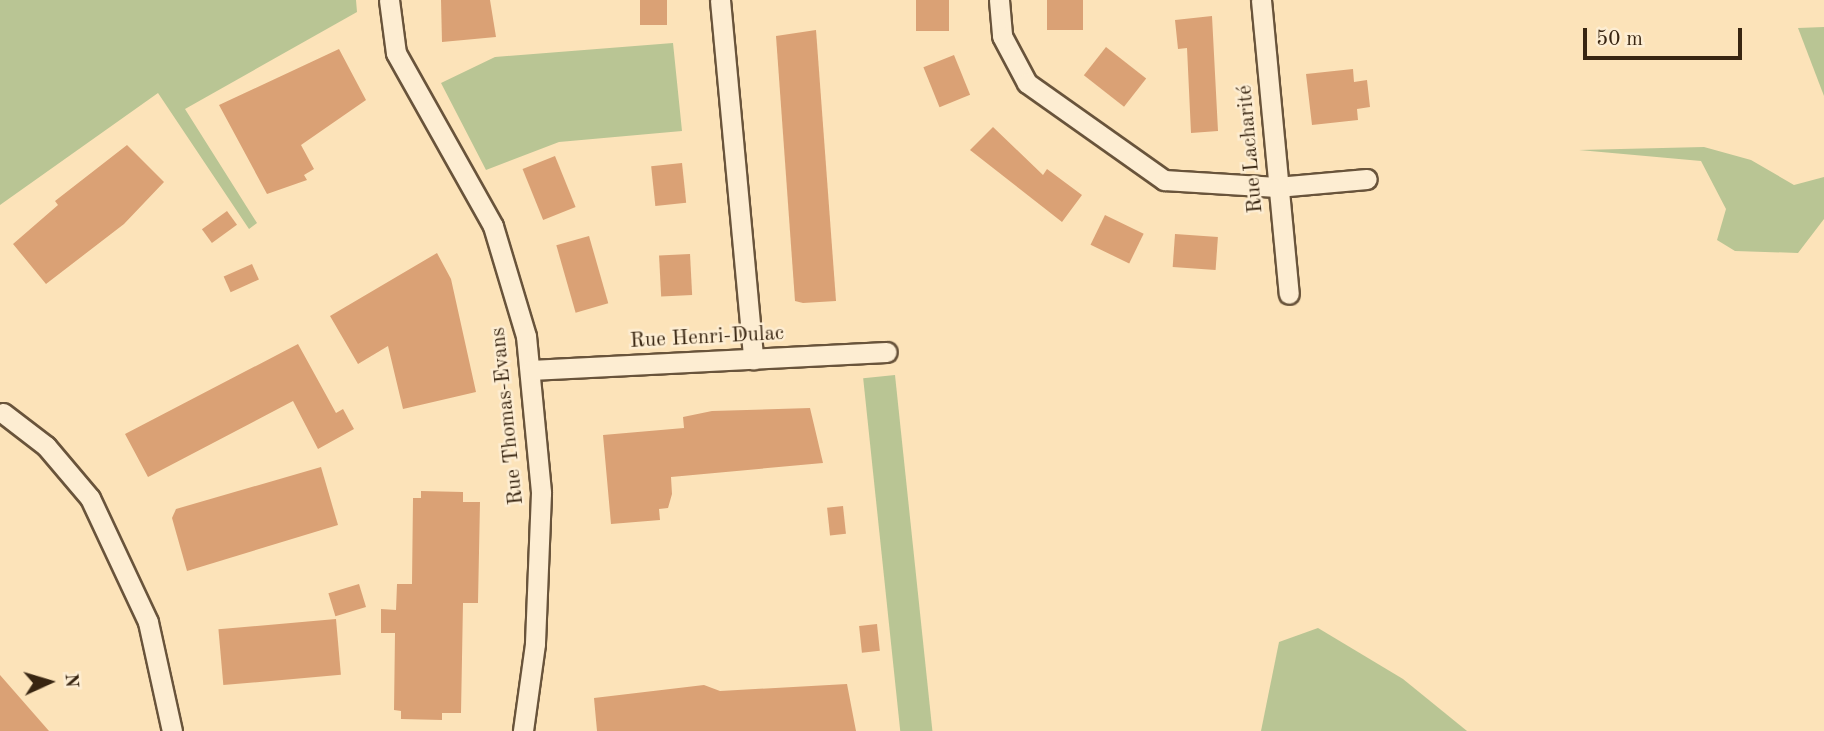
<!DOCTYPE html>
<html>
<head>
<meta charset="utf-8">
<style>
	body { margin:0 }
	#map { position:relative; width:1824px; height:731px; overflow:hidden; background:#fce3b9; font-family:"Old Standard TT",serif }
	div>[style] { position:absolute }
	.green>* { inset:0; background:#b9c594; transform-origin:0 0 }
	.building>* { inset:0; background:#daa175; transform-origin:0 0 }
	.roads { filter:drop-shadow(2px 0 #69543b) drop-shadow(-2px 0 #69543b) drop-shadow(0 2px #69543b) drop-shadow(0 -2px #69543b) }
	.street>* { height:19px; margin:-9.5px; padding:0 9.5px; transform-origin:9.5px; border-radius:9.5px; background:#fdedd2 }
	span { translate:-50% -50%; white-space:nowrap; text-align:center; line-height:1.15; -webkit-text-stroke:5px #fdedd2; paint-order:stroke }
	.street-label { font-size:21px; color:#382511 }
	.north { position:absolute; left:14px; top:647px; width:70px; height:70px; -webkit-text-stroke:5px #fdedd2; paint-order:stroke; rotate:86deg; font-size:19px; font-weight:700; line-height:28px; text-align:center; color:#382511 }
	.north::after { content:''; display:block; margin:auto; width:24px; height:32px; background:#382511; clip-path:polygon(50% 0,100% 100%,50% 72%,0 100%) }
	.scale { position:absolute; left:1583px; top:28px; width:159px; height:32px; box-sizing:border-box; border:4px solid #382511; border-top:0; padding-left:9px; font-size:21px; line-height:24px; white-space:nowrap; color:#382511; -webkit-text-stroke:5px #fdedd2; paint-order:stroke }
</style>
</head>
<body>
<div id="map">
	<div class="green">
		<div style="clip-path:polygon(0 0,356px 0,357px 12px,185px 109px,257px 223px,249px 229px,158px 93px,0 205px)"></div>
		<div style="clip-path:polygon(1824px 27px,1824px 96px,1798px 28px)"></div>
		<div style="clip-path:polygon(673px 43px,682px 131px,559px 142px,486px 170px,441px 83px,495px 57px)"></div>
		<div style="clip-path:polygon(1704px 147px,1751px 160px,1794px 185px,1824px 177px,1824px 219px,1798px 253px,1735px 251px,1717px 240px,1726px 209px,1701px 161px,1579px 150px)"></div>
		<div style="left:895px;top:375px;width:358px;height:32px;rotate:84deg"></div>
		<div style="clip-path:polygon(1318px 628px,1403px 679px,1467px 731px,1261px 731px,1279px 642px)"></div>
	</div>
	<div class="building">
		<div style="clip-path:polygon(441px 0,490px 0,496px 37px,442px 42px)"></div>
		<div style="left:640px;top:0;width:27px;height:25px"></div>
		<div style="left:916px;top:0;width:33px;height:31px"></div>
		<div style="left:1047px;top:0;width:36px;height:30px"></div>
		<div style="clip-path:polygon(1212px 16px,1218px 131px,1191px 133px,1187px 48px,1178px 49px,1175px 20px)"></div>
		<div style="clip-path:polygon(816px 30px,836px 301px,803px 303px,795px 301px,776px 36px)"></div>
		<div style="left:1106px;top:47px;width:51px;height:36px;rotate:38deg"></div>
		<div style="clip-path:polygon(339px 49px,366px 100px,301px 145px,314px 169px,304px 175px,307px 180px,267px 194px,219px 105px)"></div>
		<div style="left:954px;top:55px;width:43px;height:33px;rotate:68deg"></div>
		<div style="clip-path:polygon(1353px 69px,1354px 82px,1367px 80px,1370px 107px,1357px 109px,1358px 120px,1312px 125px,1306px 74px)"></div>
		<div style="clip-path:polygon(993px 127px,1043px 175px,1047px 169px,1082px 195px,1062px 222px,970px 150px)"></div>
		<div style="clip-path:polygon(127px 145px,164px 182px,124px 224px,46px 284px,13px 244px,58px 205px,55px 201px)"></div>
		<div style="left:555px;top:156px;width:55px;height:35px;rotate:68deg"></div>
		<div style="left:682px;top:163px;width:40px;height:31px;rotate:84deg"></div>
		<div style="left:227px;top:211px;width:17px;height:31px;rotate:54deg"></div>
		<div style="left:1105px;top:215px;width:43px;height:33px;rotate:26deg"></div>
		<div style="left:1175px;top:234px;width:43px;height:33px;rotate:4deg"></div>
		<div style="left:589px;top:236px;width:70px;height:34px;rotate:74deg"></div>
		<div style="clip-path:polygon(437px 253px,451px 279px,476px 392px,403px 409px,388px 346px,358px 364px,330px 316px)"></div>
		<div style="left:690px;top:254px;width:41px;height:31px;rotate:87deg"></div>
		<div style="left:252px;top:264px;width:17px;height:31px;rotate:66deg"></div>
		<div style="clip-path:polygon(298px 344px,336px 413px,343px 409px,354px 429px,318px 449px,293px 401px,148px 477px,125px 434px)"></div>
		<div style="clip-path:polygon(810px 408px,823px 463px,671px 477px,672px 494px,668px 508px,659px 509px,660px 520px,611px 524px,603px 435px,684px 428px,683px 417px,712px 411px)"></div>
		<div style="clip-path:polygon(321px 467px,338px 525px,187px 571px,172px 518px,176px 509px)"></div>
		<div style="clip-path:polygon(421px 491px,463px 492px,463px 502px,480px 502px,478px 603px,463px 603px,461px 713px,442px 713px,442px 720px,401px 719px,401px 711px,394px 710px,395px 633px,381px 633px,381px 609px,396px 610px,397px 584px,412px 584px,413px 498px,421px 498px)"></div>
		<div style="left:843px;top:506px;width:28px;height:16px;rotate:84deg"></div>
		<div style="left:359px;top:584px;width:24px;height:32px;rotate:73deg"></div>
		<div style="left:336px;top:619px;width:56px;height:118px;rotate:85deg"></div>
		<div style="left:877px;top:624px;width:27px;height:18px;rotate:84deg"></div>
		<div style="clip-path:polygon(0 675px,49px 731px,0 731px)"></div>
		<div style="clip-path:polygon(847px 684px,856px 731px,597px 731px,594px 698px,704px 685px,720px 691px)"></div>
	</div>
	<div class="roads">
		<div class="street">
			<div style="left:389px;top:0;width:53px;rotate:82.5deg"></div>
			<div style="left:396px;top:53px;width:198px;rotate:60.7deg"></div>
			<div style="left:493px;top:226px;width:115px;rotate:73.3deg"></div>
			<div style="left:526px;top:336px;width:158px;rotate:84.5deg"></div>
			<div style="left:541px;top:493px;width:151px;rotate:92.3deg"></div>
			<div style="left:535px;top:644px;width:88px;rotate:97.9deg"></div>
			<div style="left:720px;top:0;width:361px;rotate:84.7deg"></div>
			<div style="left:999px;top:0;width:36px;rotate:85deg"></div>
			<div style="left:1002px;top:36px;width:53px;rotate:62deg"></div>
			<div style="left:1027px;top:83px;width:168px;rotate:35.3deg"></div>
			<div style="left:1164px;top:180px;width:113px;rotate:3.5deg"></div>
			<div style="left:1277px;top:187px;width:90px;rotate:-5.1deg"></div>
			<div style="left:1261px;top:0;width:295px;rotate:84.6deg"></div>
			<div style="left:530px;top:370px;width:357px;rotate:-2.9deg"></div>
			<div style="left:3px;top:413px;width:54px;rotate:37.5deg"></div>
			<div style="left:46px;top:446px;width:68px;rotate:49.8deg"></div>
			<div style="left:90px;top:498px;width:137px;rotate:64.9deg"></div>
			<div style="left:148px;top:622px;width:112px;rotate:77.6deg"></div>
		</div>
	</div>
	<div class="street-label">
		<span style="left:1251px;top:149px;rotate:-95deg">Rue Lacharité</span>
		<span style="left:707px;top:338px;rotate:-3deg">Rue Henri-Dulac</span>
		<span style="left:508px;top:416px;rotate:-96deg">Rue Thomas-Evans</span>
	</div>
	<div class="north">N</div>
	<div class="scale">50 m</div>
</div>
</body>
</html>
